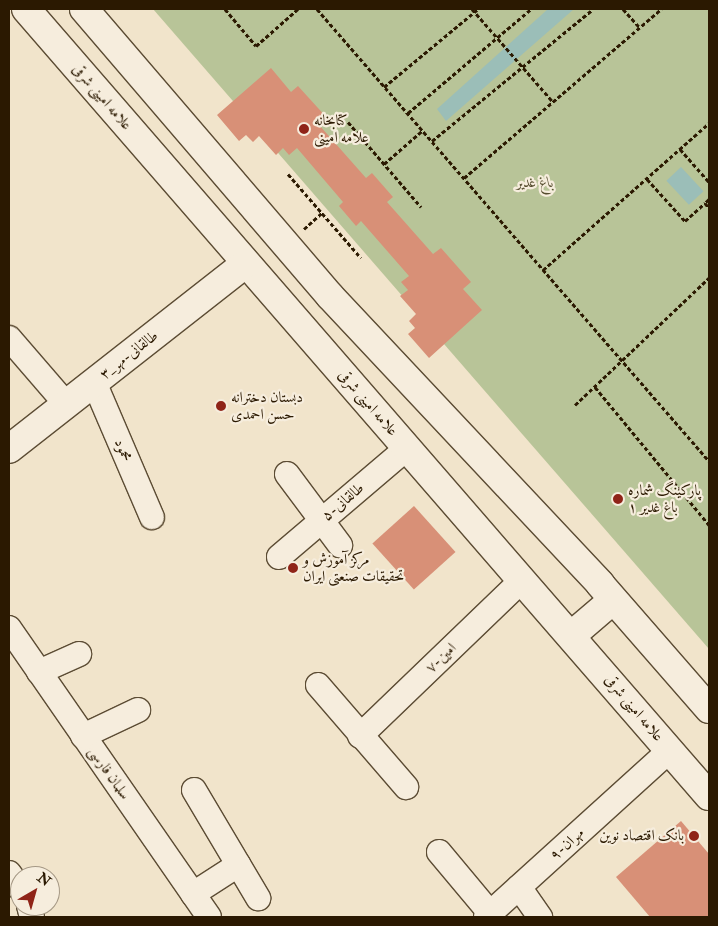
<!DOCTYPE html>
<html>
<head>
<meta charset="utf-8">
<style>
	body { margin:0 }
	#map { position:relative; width:718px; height:926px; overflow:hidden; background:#f1e4cb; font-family:"IM FELL Double Pica",Amiri,serif }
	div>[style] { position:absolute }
	.green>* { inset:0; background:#b8c498 }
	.water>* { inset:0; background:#9bbeb8; transform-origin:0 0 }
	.building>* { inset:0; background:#d89077; transform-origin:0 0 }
	.path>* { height:3px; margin-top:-1.5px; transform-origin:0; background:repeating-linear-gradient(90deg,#2b1901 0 4px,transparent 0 6.5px) }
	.roads { filter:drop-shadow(1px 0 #5c4c34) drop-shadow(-1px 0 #5c4c34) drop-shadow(0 1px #5c4c34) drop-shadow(0 -1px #5c4c34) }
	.street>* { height:24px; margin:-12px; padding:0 12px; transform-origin:12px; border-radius:12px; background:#f6eddd }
	.secondary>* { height:28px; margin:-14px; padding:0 14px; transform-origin:14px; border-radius:14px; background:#f6eddd }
	.dots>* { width:14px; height:14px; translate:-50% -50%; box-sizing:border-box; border:2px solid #f6eddd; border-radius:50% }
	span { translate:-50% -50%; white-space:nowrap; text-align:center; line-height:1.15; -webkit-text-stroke:4.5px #f6eddd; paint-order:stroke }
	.street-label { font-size:15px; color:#2b1901 }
	.poi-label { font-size:15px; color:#2b1901 }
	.left { translate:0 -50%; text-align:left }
	.right { translate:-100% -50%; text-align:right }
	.park-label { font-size:15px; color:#554c2e; font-style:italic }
	.frame { position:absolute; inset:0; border:10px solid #2b1901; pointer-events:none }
	.north { position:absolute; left:10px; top:866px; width:50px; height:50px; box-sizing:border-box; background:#f6eddd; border:1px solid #a59885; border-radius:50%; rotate:38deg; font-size:14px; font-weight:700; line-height:20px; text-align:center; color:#2b1901 }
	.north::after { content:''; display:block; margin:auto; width:18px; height:22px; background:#8f2418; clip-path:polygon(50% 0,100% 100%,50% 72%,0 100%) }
</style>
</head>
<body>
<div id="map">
	<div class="green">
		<div style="clip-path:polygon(153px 9px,709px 9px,709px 649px,219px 85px)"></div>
	</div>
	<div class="water">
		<div style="clip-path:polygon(548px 9px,574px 9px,446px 121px,437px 109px)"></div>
		<div style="left:681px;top:167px;width:33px;height:20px;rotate:47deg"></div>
	</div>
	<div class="building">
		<div style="clip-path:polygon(271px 68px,291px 92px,298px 86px,328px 119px,320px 126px,366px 178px,372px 173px,393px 197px,387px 202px,433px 254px,441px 248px,471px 282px,463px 289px,482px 310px,429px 358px,408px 334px,415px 328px,409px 321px,416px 314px,400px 296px,408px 290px,401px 282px,409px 276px,361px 221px,356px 226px,339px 206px,343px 202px,297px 148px,289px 155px,283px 148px,276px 155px,259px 136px,253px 142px,246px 135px,239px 141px,217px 115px)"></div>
		<div style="left:414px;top:506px;width:62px;height:56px;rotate:48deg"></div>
		<div style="clip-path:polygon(681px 821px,709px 854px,709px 917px,650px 917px,616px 877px)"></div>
	</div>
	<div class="path">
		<div style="left:225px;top:9px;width:48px;rotate:50deg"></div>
		<div style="left:256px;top:46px;width:56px;rotate:-41.4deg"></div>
		<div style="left:317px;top:9px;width:598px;rotate:49.07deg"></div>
		<div style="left:472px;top:9px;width:123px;rotate:48.9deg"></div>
		<div style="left:623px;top:9px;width:24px;rotate:48deg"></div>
		<div style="left:384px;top:87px;width:122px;rotate:-39.7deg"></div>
		<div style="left:408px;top:113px;width:161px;rotate:-40.2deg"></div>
		<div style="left:348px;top:122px;width:112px;rotate:49.3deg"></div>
		<div style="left:432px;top:141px;width:208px;rotate:-39.3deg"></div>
		<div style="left:680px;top:149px;width:44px;rotate:48.7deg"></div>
		<div style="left:384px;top:164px;width:50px;rotate:-41deg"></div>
		<div style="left:288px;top:174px;width:111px;rotate:49deg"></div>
		<div style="left:464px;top:178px;width:260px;rotate:-40.6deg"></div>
		<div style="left:647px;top:179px;width:57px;rotate:47.9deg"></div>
		<div style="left:685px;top:221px;width:27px;rotate:-42deg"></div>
		<div style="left:709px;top:199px;width:6px;rotate:135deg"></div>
		<div style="left:705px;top:203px;width:6px;rotate:51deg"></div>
		<div style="left:304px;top:229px;width:24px;rotate:-42deg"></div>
		<div style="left:543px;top:270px;width:222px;rotate:-41.5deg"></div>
		<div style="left:595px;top:387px;width:179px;rotate:50.4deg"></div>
		<div style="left:575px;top:405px;width:185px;rotate:-43.5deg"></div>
	</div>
	<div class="roads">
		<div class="street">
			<div style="left:9px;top:338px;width:87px;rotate:49.2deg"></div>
			<div style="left:94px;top:382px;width:147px;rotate:66.8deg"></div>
			<div style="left:287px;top:474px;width:89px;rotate:53.3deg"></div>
			<div style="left:279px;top:557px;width:168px;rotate:-40.4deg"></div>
			<div style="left:9px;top:628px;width:351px;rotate:55.3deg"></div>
			<div style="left:39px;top:672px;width:44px;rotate:-24.2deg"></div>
			<div style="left:318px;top:685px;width:135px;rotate:49.2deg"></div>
			<div style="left:83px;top:736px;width:61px;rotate:-25.3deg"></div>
			<div style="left:360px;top:736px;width:225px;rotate:-43.9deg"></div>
			<div style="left:194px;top:790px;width:126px;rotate:59.3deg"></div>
			<div style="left:439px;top:852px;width:80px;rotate:50.1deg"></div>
			<div style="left:9px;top:873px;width:19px;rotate:54deg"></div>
			<div style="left:519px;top:887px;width:37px;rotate:55deg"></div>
			<div style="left:193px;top:894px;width:54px;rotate:-32.8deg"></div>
			<div style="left:29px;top:906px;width:11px;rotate:75deg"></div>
			<div style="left:486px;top:917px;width:248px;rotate:-42.2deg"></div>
		</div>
		<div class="secondary">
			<div style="left:26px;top:9px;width:1042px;rotate:49.05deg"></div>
			<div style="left:84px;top:9px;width:378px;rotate:49.4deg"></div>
			<div style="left:330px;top:296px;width:395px;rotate:46.8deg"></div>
			<div style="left:600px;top:584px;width:166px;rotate:48.9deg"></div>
			<div style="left:9px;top:449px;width:301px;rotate:-38.1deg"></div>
			<div style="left:572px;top:635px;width:54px;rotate:-40.5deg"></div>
		</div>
	</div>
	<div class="dots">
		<div style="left:304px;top:129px;background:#8f2418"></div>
		<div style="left:221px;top:406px;background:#8f2418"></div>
		<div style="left:618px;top:499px;background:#8f2418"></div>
		<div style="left:293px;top:568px;background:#8f2418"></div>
		<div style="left:694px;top:836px;background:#8f2418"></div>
	</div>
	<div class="street-label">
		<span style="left:102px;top:97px;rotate:49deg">علامه امینی شرقی</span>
		<span style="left:129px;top:355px;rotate:-38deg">۳_طالقانی-مهر</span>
		<span style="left:368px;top:403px;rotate:49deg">علامه امینی شرقی</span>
		<span style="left:123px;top:450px;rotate:67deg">محمود</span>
		<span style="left:343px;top:502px;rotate:-40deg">۵-طالقانی</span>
		<span style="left:441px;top:658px;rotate:-44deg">۷-امین</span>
		<span style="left:634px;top:708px;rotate:50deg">علامه امینی شرقی</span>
		<span style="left:109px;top:773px;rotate:55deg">سلمان فارسی</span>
		<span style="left:567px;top:844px;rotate:-42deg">۹-مهران</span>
	</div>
	<div class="poi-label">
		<span class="left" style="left:314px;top:129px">کتابخانه<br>علامه امینی</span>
		<span class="left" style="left:231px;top:406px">دبستان دخترانه<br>حسن احمدی</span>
		<span class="left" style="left:628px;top:499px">پارکینگ شماره<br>۱ باغ غدیر</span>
		<span class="left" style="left:303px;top:568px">مرکز آموزش و<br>تحقیقات صنعتی ایران</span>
		<span class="right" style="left:684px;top:836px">بانک اقتصاد نوین</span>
	</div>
	<div class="park-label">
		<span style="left:535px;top:183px">باغ غدیر</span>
	</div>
	<div class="frame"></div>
	<div class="north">N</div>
</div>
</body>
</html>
